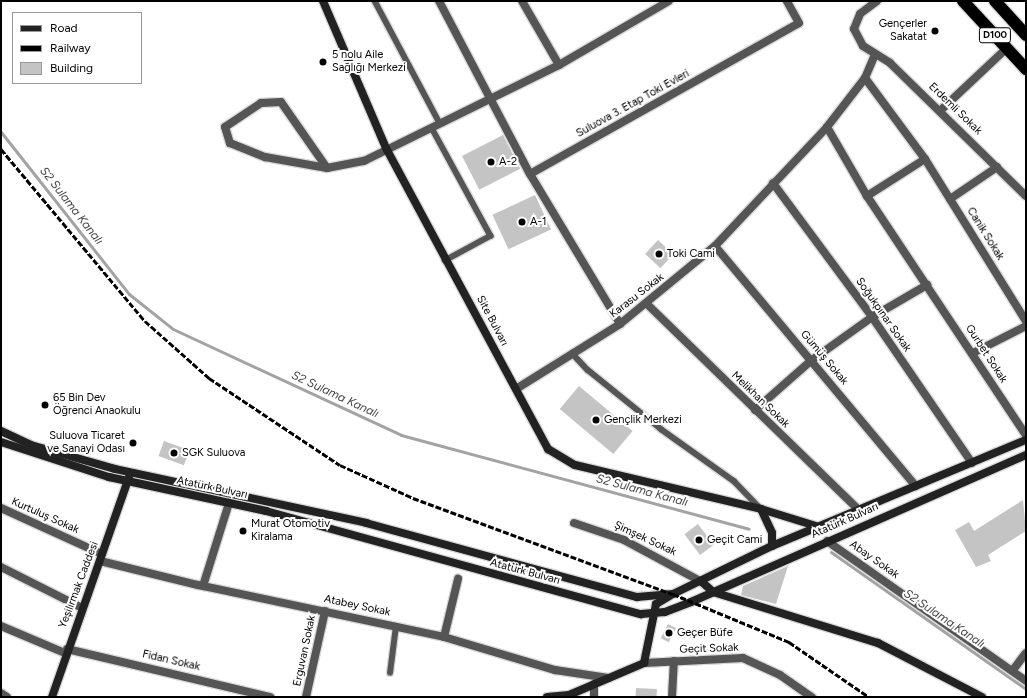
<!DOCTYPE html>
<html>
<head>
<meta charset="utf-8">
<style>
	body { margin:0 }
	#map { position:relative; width:1027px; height:698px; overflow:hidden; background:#fff; font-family:Figtree,sans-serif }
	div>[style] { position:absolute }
	.stream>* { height:3px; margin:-1.5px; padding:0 1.5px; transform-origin:1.5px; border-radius:1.5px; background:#a3a3a3 }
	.building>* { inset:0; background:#c4c4c4; transform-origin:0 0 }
	.roads { filter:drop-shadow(1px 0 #dbdbdb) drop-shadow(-1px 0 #dbdbdb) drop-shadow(0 1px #dbdbdb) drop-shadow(0 -1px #dbdbdb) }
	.lane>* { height:5.5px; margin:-2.75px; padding:0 2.75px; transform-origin:2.75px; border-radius:2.75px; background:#555 }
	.street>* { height:8px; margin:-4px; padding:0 4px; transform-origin:4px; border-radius:4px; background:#555 }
	.secondary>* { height:8px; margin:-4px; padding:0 4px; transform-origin:4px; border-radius:4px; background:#222 }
	.highway>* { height:12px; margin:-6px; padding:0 6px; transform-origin:6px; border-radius:6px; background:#000 }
	.rail>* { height:3px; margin-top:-1.5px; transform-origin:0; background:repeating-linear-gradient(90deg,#000 0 6px,transparent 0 8px) }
	.dots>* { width:11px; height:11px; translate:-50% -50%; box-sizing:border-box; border:2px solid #fff; border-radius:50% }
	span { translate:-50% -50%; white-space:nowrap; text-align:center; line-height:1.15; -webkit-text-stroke:4px #fff; paint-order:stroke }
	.shield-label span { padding:1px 3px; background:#fff; border:1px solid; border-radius:3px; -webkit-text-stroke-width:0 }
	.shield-label { font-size:10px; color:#000; font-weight:700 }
	.poi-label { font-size:11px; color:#000 }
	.right { translate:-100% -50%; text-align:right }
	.left { translate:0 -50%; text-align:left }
	.street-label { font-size:11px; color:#000 }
	.water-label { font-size:12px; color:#444; font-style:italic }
	.frame { position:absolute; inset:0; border:2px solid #000; pointer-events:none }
	.legend { position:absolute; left:12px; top:12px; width:130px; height:72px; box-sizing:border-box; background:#fff; border:1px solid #999; margin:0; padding:5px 7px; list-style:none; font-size:12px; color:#000 }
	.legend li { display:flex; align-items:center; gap:8px; height:20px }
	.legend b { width:20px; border:1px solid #999 }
</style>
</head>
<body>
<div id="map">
	<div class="stream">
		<div style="left:1px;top:132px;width:206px;rotate:51.7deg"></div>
		<div style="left:129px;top:294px;width:56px;rotate:38.5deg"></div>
		<div style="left:173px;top:329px;width:251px;rotate:24.9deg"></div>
		<div style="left:401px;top:435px;width:360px;rotate:15.1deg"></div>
		<div style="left:831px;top:552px;width:238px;rotate:35.1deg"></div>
	</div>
	<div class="building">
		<div style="left:503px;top:135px;width:38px;height:46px;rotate:63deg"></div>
		<div style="left:535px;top:195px;width:38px;height:47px;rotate:65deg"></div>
		<div style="left:658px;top:240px;width:21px;height:19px;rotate:43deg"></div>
		<div style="left:579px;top:386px;width:70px;height:30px;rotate:40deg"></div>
		<div style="left:164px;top:441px;width:27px;height:16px;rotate:20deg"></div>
		<div style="clip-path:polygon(1023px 500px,1026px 531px,988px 555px,991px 561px,976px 567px,955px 530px,969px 522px,974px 531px)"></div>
		<div style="left:698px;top:524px;width:26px;height:17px;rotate:53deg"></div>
		<div style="clip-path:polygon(788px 566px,776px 604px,741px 595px,743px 586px)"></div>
		<div style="left:668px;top:624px;width:9px;height:16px;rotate:27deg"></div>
		<div style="left:636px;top:688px;width:21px;height:9px;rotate:3deg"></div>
	</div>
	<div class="roads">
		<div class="lane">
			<div style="left:375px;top:1px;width:138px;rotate:62deg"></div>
			<div style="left:432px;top:128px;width:123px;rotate:61.4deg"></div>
			<div style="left:491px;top:236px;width:52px;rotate:151.5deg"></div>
			<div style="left:572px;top:353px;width:23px;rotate:47deg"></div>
			<div style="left:588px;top:370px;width:94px;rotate:38.9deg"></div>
			<div style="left:661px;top:429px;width:90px;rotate:35.5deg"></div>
			<div style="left:734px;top:481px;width:39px;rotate:46deg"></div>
			<div style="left:390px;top:673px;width:47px;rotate:-82.7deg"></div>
		</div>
		<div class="street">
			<div style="left:439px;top:1px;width:195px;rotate:62.3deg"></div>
			<div style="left:530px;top:174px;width:175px;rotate:59deg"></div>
			<div style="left:522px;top:1px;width:74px;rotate:60deg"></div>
			<div style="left:877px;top:1px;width:21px;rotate:143deg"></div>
			<div style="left:860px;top:14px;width:16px;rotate:112deg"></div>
			<div style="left:854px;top:29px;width:19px;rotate:62deg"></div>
			<div style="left:863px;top:46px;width:32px;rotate:32deg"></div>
			<div style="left:890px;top:63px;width:190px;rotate:44.4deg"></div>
			<div style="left:865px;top:78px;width:101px;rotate:53.5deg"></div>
			<div style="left:925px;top:159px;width:191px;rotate:58.1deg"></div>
			<div style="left:941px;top:110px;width:91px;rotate:-43.2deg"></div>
			<div style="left:827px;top:127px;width:80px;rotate:59.9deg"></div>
			<div style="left:925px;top:159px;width:69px;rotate:147.5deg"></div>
			<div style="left:867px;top:196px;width:287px;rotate:56.4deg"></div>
			<div style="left:327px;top:168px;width:80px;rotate:-124.9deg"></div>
			<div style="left:281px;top:102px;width:20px;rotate:177deg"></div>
			<div style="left:261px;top:103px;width:43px;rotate:146.3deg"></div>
			<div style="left:225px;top:127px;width:17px;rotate:73deg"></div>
			<div style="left:230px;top:143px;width:38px;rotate:22deg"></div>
			<div style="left:265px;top:157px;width:63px;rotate:10.1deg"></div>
			<div style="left:327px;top:168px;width:38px;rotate:-11deg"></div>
			<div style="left:364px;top:161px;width:217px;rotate:-26.2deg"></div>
			<div style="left:559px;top:65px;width:127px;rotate:-30.2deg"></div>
			<div style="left:530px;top:174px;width:308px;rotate:-29.3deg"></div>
			<div style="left:799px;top:23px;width:25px;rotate:-119deg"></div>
			<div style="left:773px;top:183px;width:167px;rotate:53.5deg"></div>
			<div style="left:872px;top:317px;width:177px;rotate:55.6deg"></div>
			<div style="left:950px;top:199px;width:57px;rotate:-34.2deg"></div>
			<div style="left:715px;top:246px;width:313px;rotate:50.1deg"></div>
			<div style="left:647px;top:304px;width:296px;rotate:44.2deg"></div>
			<div style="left:973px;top:353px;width:59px;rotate:-27deg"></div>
			<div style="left:516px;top:389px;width:123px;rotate:-32deg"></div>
			<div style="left:620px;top:324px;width:123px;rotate:-39.4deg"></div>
			<div style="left:715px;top:246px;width:163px;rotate:-46.7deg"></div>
			<div style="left:827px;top:127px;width:62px;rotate:-52.2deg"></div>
			<div style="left:865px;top:78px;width:26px;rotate:-67deg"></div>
			<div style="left:755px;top:410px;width:76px;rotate:-41.3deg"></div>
			<div style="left:812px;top:360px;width:74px;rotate:-35.6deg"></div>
			<div style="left:872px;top:317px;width:64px;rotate:-30.2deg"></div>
			<div style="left:1px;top:508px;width:111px;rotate:24.5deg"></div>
			<div style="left:574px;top:523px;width:53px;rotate:18.8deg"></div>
			<div style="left:624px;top:540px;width:89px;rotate:28.3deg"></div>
			<div style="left:827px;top:541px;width:243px;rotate:35.1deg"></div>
			<div style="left:100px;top:561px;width:101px;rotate:13.8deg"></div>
			<div style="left:198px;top:585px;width:251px;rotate:11.9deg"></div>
			<div style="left:444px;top:637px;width:116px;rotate:16.6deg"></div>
			<div style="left:555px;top:670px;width:54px;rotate:8.6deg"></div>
			<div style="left:1px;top:567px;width:91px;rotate:26.8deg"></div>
			<div style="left:203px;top:586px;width:87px;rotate:-72.6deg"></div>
			<div style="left:1px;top:626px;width:69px;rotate:22.9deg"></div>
			<div style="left:444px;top:637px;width:60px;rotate:-76.4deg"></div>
			<div style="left:67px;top:649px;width:209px;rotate:13.3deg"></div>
			<div style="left:644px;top:663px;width:99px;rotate:-2.9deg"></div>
			<div style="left:743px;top:658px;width:41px;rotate:24.7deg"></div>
			<div style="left:780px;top:675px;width:39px;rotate:35deg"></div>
			<div style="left:1013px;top:670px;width:21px;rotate:-53deg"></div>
			<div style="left:1px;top:693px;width:7px;rotate:34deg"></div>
			<div style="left:306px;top:697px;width:88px;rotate:-77.5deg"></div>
			<div style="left:594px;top:697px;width:13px;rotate:-90deg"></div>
			<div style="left:672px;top:697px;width:36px;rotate:-87deg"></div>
		</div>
		<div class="secondary">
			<div style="left:323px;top:1px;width:162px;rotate:66.8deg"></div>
			<div style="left:387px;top:150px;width:340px;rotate:61.7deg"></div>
			<div style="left:548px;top:449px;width:31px;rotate:31deg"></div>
			<div style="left:575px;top:465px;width:191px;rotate:13.3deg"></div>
			<div style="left:761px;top:509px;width:61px;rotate:17.2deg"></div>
			<div style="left:1px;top:431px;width:33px;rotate:25deg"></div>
			<div style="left:31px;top:445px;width:87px;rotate:15.9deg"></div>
			<div style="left:115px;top:469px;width:257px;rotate:12.1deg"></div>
			<div style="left:366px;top:523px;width:281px;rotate:15.3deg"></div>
			<div style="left:637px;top:597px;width:36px;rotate:-5deg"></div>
			<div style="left:673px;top:594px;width:110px;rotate:-25.9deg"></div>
			<div style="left:772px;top:546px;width:275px;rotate:-22.7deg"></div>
			<div style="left:1px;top:442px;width:114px;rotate:18deg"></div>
			<div style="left:109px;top:477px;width:161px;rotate:12.2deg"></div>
			<div style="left:266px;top:511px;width:389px;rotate:15.4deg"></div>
			<div style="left:641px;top:614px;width:24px;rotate:-5deg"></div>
			<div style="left:665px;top:612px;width:28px;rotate:-21deg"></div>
			<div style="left:691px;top:602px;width:366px;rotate:-23.7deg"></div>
			<div style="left:761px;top:509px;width:26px;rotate:65deg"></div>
			<div style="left:772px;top:533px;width:13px;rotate:90deg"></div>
			<div style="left:702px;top:582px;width:15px;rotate:42deg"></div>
			<div style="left:713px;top:592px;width:173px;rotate:17.2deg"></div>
			<div style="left:878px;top:643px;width:117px;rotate:27.4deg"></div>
			<div style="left:52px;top:697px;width:233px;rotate:-70.7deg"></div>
			<div style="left:547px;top:697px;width:22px;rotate:-5deg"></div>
			<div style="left:569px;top:695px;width:82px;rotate:-23.1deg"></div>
			<div style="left:644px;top:663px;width:60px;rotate:-78.5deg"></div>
			<div style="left:656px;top:604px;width:17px;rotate:-31deg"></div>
		</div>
		<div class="highway">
			<div style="left:963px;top:1px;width:93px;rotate:47.2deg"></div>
			<div style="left:995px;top:1px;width:46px;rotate:47.6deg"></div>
		</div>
	</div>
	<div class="rail">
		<div style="left:1px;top:149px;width:224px;rotate:50.1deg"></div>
		<div style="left:145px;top:321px;width:86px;rotate:41.7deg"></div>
		<div style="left:209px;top:378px;width:157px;rotate:33.6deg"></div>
		<div style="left:340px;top:465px;width:80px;rotate:24.3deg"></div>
		<div style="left:413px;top:498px;width:277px;rotate:20.3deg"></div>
		<div style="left:673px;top:594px;width:126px;rotate:22.5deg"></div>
		<div style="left:789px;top:642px;width:97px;rotate:34.5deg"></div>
	</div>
	<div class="dots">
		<div style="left:935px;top:31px;background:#000"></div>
		<div style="left:323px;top:62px;background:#000"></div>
		<div style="left:491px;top:162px;background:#000"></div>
		<div style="left:522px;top:222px;background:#000"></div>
		<div style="left:659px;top:254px;background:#000"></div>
		<div style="left:45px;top:405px;background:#000"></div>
		<div style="left:596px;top:420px;background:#000"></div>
		<div style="left:133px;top:443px;background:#000"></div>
		<div style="left:174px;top:453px;background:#000"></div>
		<div style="left:243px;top:531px;background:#000"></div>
		<div style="left:699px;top:540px;background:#000"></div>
		<div style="left:669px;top:633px;background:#000"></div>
	</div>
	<div class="shield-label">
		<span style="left:995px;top:35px">D100</span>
	</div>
	<div class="poi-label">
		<span class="right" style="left:927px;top:31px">Gençerler<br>Sakatat</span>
		<span class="left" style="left:332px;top:62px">5 nolu Aile<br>Sağlığı Merkezi</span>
		<span class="left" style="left:499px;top:162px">A-2</span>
		<span class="left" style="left:530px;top:222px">A-1</span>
		<span class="left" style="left:667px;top:254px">Toki Cami</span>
		<span class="left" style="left:53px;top:405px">65 Bin Dev<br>Öğrenci Anaokulu</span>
		<span class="left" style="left:604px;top:420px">Gençlik Merkezi</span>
		<span class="right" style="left:125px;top:443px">Suluova Ticaret<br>ve Sanayi Odası</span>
		<span class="left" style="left:182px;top:453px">SGK Suluova</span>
		<span class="left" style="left:251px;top:531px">Murat Otomotiv<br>Kiralama</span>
		<span class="left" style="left:707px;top:540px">Geçit Cami</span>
		<span class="left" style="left:677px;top:633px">Geçer Büfe</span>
	</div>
	<div class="street-label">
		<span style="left:633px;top:104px;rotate:-29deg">Suluova 3. Etap Toki Evleri</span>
		<span style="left:955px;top:109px;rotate:44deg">Erdemli Sokak</span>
		<span style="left:985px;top:234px;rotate:58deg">Canik Sokak</span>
		<span style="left:637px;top:296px;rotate:-38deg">Karasu Sokak</span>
		<span style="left:883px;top:315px;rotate:55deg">Soğukpınar Sokak</span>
		<span style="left:492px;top:321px;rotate:62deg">Site Bulvarı</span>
		<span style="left:986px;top:354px;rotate:57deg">Gurbet Sokak</span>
		<span style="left:824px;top:358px;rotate:50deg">Gümüş Sokak</span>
		<span style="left:760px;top:400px;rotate:44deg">Melikhan Sokak</span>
		<span style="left:212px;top:488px;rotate:12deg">Atatürk Bulvarı</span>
		<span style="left:45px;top:516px;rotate:24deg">Kurtuluş Sokak</span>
		<span style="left:845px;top:521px;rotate:-24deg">Atatürk Bulvarı</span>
		<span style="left:645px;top:539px;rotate:25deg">Şimşek Sokak</span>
		<span style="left:874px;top:560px;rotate:35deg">Abay Sokak</span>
		<span style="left:525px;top:572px;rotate:15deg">Atatürk Bulvarı</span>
		<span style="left:79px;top:585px;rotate:-69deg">Yeşilırmak Caddesi</span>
		<span style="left:357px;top:606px;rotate:12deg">Atabey Sokak</span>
		<span style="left:709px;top:649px;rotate:-2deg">Geçit Sokak</span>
		<span style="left:305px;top:651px;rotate:-78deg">Erguvan Sokak</span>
		<span style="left:171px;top:661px;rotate:13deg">Fidan Sokak</span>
	</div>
	<div class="water-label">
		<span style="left:71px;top:206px;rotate:52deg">S2 Sulama Kanalı</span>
		<span style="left:335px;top:395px;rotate:25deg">S2 Sulama Kanalı</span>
		<span style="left:642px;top:491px;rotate:15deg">S2 Sulama Kanalı</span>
		<span style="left:944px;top:619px;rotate:34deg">S2 Sulama Kanalı</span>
	</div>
	<div class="frame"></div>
	<ul class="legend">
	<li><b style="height:5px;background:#222"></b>Road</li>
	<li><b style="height:5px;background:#000"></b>Railway</li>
	<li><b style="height:11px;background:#c4c4c4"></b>Building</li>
	</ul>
</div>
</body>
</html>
